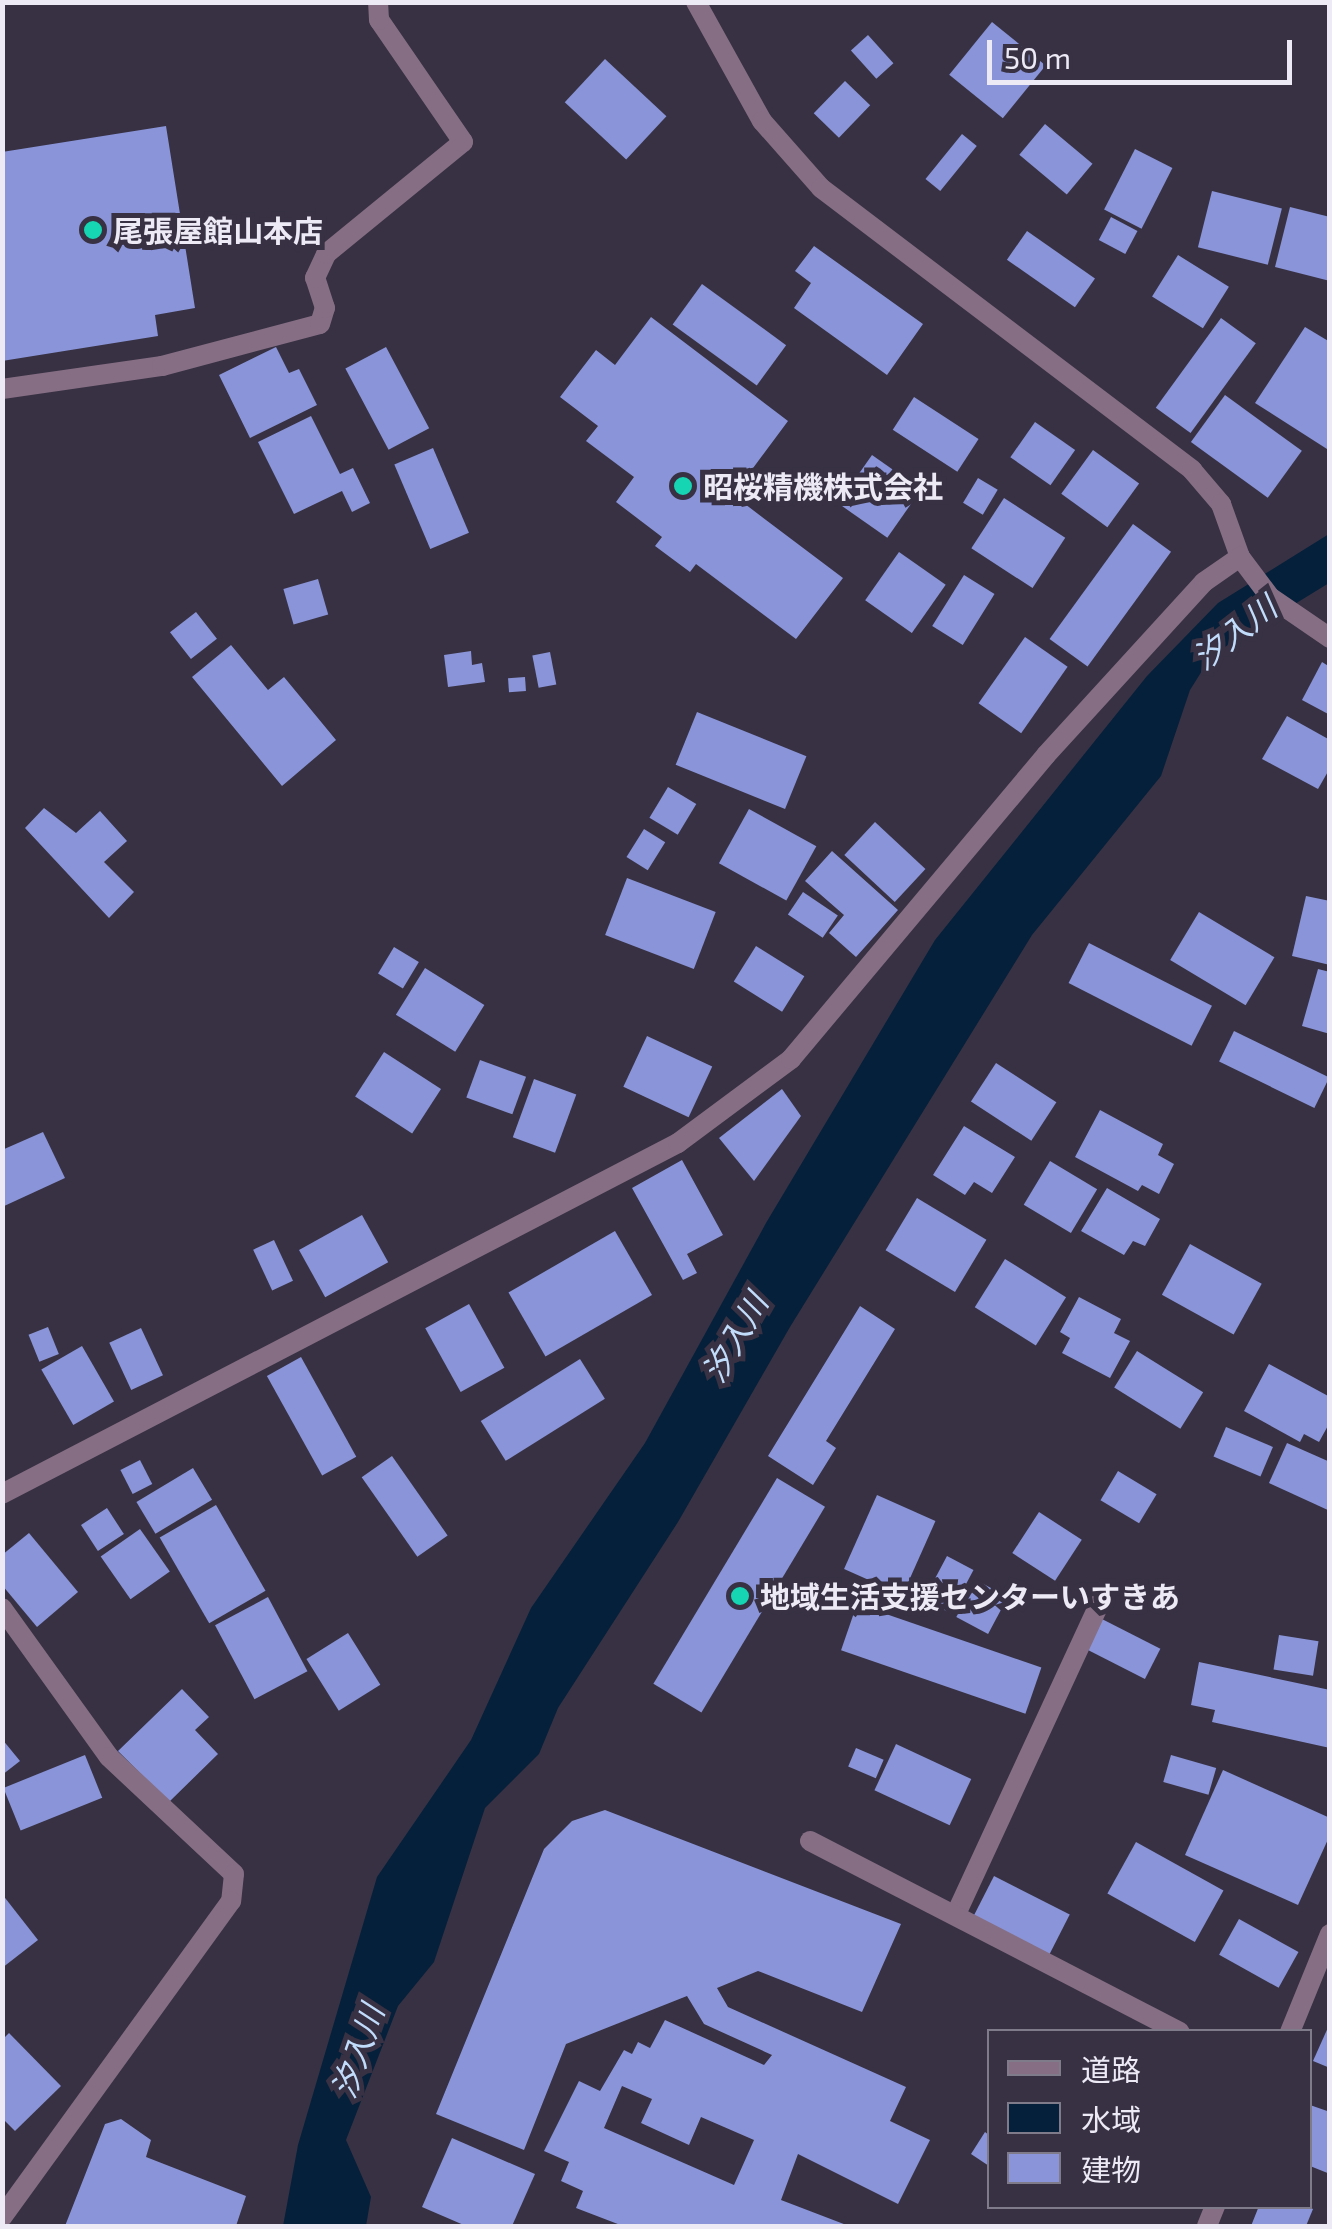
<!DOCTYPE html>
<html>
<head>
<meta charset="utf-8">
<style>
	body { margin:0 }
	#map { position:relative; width:1332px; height:2229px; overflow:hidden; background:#373143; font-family:"Exo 2","Noto Sans JP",sans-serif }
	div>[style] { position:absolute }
	.water>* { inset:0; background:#05203a }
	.building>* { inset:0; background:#8a94d8; transform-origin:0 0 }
	.service>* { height:20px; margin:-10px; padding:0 10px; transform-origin:10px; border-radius:10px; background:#866e85 }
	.minor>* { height:20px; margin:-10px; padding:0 10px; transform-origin:10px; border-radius:10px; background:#866e85 }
	.tertiary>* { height:20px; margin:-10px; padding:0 10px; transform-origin:10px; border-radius:10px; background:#866e85 }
	.dots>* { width:28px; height:28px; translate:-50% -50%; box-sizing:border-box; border:5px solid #373143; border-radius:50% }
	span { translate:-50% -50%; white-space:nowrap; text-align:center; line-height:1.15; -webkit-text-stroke:10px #373143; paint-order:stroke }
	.poi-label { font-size:30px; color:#ede9f5; font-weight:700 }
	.left { translate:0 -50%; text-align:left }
	.water-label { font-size:32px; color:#c1dcfb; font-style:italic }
	.frame { position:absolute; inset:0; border:5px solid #ede9f5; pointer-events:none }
	.legend { position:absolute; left:987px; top:2029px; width:325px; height:180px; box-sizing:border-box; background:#373143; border:2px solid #807b8a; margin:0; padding:12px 18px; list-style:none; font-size:30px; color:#ede9f5 }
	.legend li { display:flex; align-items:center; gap:20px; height:50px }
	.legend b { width:50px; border:2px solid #807b8a }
	.scale { position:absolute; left:987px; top:40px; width:305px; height:45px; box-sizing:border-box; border:5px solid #ede9f5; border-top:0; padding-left:12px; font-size:30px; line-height:35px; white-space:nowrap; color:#ede9f5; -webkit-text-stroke:8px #373143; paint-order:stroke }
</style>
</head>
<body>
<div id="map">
	<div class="water">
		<div style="clip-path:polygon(1329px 534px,1329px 583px,1212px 655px,1190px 690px,1161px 776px,1032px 935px,790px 1327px,678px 1522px,558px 1708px,539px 1754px,485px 1808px,434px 1962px,398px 2006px,346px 2140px,371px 2197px,366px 2226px,283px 2226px,298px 2145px,377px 1877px,471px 1740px,531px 1608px,645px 1443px,766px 1223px,935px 940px,1147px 676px,1218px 603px)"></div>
	</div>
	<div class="building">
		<div style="left:992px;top:22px;width:69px;height:68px;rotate:39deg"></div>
		<div style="left:868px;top:35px;width:38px;height:23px;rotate:48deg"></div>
		<div style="left:605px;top:59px;width:84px;height:59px;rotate:43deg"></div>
		<div style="left:845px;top:81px;width:35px;height:45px;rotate:44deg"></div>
		<div style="left:1045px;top:124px;width:62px;height:40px;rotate:40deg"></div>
		<div style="clip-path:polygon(166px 126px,195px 308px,155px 315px,158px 336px,2px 361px,2px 152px)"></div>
		<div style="left:962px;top:134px;width:19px;height:58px;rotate:39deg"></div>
		<div style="left:1135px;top:149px;width:42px;height:68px;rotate:27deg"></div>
		<div style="left:1212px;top:191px;width:72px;height:58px;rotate:14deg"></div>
		<div style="clip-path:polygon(1290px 207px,1330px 217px,1330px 281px,1275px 267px)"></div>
		<div style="left:1111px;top:217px;width:30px;height:26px;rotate:28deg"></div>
		<div style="left:1027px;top:231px;width:83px;height:35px;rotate:35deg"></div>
		<div style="clip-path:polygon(814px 246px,923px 324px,887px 375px,794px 308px,811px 283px,795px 271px)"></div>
		<div style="left:1178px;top:255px;width:60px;height:49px;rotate:32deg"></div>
		<div style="left:702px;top:284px;width:104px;height:50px;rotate:36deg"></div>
		<div style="clip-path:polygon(651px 317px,788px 421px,733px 495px,843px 578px,796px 639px,696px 564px,690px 572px,655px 546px,662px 537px,616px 502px,634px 477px,586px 441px,598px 426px,560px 397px,596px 350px,615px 365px)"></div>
		<div style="left:1221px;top:318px;width:43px;height:111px;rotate:36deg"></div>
		<div style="clip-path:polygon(1305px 327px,1330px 342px,1327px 449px,1255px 403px)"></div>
		<div style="clip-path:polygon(276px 347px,289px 373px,299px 369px,317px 405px,250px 438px,219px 375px)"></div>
		<div style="left:386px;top:347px;width:92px;height:46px;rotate:62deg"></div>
		<div style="left:1225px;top:395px;width:95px;height:58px;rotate:36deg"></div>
		<div style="left:914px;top:397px;width:77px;height:39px;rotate:33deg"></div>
		<div style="clip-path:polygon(311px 416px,340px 474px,353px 468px,370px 503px,352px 512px,342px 491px,294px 514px,258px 442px)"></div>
		<div style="left:1035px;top:422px;width:49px;height:43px;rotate:35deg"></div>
		<div style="left:433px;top:448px;width:92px;height:42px;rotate:67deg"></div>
		<div style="left:1093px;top:450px;width:57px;height:54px;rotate:36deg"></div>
		<div style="left:872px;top:455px;width:60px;height:59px;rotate:35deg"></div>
		<div style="left:978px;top:478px;width:23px;height:29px;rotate:31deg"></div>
		<div style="left:1004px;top:498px;width:73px;height:60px;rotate:33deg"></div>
		<div style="left:1133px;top:524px;width:47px;height:142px;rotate:36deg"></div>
		<div style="left:899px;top:552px;width:57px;height:59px;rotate:35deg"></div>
		<div style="left:964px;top:575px;width:36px;height:60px;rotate:32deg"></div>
		<div style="left:318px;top:579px;width:37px;height:36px;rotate:74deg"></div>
		<div style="left:196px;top:612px;width:34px;height:33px;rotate:52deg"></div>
		<div style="left:1025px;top:637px;width:52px;height:81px;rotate:35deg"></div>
		<div style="clip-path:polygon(231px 645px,268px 690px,284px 677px,336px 740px,282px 786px,192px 677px)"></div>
		<div style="clip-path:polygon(471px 651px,472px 665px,482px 663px,485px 682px,448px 687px,444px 655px)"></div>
		<div style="left:550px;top:652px;width:33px;height:18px;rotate:79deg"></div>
		<div style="clip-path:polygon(1322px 662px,1330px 667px,1330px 715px,1302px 700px)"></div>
		<div style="left:525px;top:677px;width:14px;height:17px;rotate:86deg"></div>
		<div style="left:697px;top:712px;width:118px;height:57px;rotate:22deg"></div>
		<div style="clip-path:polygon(1287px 716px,1330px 740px,1330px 768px,1318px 789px,1262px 759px)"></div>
		<div style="left:668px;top:787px;width:33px;height:36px;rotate:31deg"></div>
		<div style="clip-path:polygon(44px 808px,76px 833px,100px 811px,127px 841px,104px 862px,134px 892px,109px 918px,25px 828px)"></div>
		<div style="left:749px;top:809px;width:77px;height:62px;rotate:29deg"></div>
		<div style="left:875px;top:822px;width:69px;height:45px;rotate:43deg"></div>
		<div style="left:644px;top:829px;width:25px;height:33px;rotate:32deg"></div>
		<div style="clip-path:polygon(832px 851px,898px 910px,856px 957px,829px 933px,844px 915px,805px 881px)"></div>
		<div style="left:627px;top:878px;width:95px;height:61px;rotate:21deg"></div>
		<div style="left:803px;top:892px;width:42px;height:27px;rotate:34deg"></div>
		<div style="clip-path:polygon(1306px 896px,1330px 901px,1330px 965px,1292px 956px)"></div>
		<div style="left:1199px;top:912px;width:88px;height:56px;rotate:31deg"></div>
		<div style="left:1089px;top:943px;width:138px;height:45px;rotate:27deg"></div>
		<div style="left:756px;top:946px;width:57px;height:42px;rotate:32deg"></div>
		<div style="left:394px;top:947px;width:29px;height:31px;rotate:31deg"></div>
		<div style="left:425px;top:968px;width:70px;height:55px;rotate:32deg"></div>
		<div style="clip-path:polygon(1318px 969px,1330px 972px,1330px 1034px,1302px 1026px)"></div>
		<div style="left:1234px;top:1031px;width:106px;height:34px;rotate:26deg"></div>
		<div style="left:647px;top:1036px;width:72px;height:56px;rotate:25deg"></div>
		<div style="left:384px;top:1052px;width:68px;height:53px;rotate:33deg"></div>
		<div style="left:480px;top:1060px;width:49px;height:40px;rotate:20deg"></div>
		<div style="left:996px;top:1063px;width:72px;height:46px;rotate:33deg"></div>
		<div style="left:534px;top:1079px;width:45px;height:62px;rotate:20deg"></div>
		<div style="clip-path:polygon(782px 1089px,801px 1116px,754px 1181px,719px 1138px)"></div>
		<div style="clip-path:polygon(1100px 1110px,1163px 1144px,1158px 1155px,1174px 1164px,1159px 1194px,1142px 1185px,1138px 1191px,1075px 1157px)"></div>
		<div style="clip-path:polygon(964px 1126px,1015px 1157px,992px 1193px,974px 1182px,965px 1195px,933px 1175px)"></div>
		<div style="clip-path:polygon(43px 1132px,65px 1178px,2px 1207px,2px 1150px)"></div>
		<div style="clip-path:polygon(682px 1160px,723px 1235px,687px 1254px,697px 1273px,683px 1280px,632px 1188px)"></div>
		<div style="left:1050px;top:1161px;width:55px;height:51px;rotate:31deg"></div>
		<div style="clip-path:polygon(1107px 1188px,1160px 1219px,1145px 1246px,1133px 1241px,1124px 1255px,1081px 1231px)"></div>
		<div style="left:917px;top:1198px;width:81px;height:61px;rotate:31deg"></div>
		<div style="left:362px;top:1215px;width:54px;height:72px;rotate:61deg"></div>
		<div style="left:615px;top:1231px;width:74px;height:123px;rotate:60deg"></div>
		<div style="left:274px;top:1240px;width:45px;height:23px;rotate:65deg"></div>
		<div style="left:1190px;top:1244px;width:82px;height:58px;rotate:29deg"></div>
		<div style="left:1005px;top:1259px;width:72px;height:57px;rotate:32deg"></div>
		<div style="clip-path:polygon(1079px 1297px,1121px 1319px,1114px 1333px,1130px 1341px,1110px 1378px,1062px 1353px,1070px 1338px,1060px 1332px)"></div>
		<div style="left:469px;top:1304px;width:73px;height:50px;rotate:61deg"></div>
		<div style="clip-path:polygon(860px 1306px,895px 1329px,826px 1441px,836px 1448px,813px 1485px,768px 1456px)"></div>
		<div style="left:48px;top:1327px;width:29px;height:21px;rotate:68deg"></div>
		<div style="left:141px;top:1328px;width:52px;height:35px;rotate:65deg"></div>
		<div style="left:82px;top:1346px;width:64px;height:47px;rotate:60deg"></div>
		<div style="left:1137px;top:1351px;width:78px;height:43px;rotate:32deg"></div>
		<div style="left:301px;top:1357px;width:114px;height:39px;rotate:61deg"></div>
		<div style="left:580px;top:1359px;width:47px;height:117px;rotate:58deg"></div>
		<div style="clip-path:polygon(1269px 1364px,1330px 1397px,1330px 1422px,1319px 1442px,1304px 1434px,1300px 1442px,1244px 1411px)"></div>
		<div style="left:1226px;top:1427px;width:51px;height:32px;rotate:23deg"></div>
		<div style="clip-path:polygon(1287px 1443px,1330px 1462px,1330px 1511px,1269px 1483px)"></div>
		<div style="left:392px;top:1456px;width:97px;height:37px;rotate:55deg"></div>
		<div style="left:140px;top:1460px;width:27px;height:22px;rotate:63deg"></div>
		<div style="left:193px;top:1468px;width:37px;height:66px;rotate:59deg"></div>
		<div style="left:1118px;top:1471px;width:45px;height:34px;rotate:31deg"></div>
		<div style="left:777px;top:1478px;width:56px;height:240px;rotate:31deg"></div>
		<div style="left:877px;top:1495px;width:64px;height:81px;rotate:24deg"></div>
		<div style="left:216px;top:1505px;width:99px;height:65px;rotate:60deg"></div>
		<div style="left:107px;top:1508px;width:31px;height:31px;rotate:57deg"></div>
		<div style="left:1039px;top:1512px;width:51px;height:49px;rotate:33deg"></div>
		<div style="left:140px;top:1529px;width:52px;height:48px;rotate:55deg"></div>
		<div style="clip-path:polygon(29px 1533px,78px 1592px,37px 1627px,2px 1585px,2px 1555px)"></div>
		<div style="left:947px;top:1556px;width:30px;height:49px;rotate:28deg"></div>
		<div style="left:976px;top:1580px;width:36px;height:42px;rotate:28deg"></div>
		<div style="left:268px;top:1597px;width:84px;height:60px;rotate:62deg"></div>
		<div style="left:857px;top:1604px;width:195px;height:49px;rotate:19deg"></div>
		<div style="left:1098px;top:1617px;width:70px;height:34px;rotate:27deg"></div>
		<div style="left:348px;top:1633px;width:61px;height:49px;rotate:58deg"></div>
		<div style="left:1279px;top:1635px;width:40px;height:35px;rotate:9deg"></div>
		<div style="clip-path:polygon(1199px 1662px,1330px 1690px,1330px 1748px,1212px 1722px,1215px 1710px,1191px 1705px)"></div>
		<div style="clip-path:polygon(182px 1689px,209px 1717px,195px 1730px,218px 1754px,169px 1802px,118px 1751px)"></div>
		<div style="clip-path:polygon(2px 1739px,20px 1761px,2px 1775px)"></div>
		<div style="left:896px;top:1744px;width:83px;height:51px;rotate:25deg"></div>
		<div style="left:856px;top:1748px;width:30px;height:20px;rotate:23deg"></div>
		<div style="left:85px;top:1755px;width:46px;height:88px;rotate:68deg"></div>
		<div style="left:1171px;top:1755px;width:47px;height:28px;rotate:16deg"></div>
		<div style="clip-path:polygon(1223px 1770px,1330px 1818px,1330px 1835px,1298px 1905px,1185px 1855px)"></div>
		<div style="clip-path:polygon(evenodd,605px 1810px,901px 1924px,862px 2012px,758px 1971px,717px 1988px,728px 2007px,906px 2087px,890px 2121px,930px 2140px,898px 2204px,798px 2154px,781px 2200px,849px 2226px,623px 2226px,576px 2208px,583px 2191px,561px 2181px,569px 2162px,544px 2151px,579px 2081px,600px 2091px,624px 2050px,632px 2054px,638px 2042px,650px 2048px,665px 2020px,764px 2065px,772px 2055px,704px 2024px,687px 1996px,566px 2044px,524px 2150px,436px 2114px,544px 1849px,572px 1821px,605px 1810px,622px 2086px,652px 2099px,641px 2123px,689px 2145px,701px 2117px,754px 2140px,734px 2185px,604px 2128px,622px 2086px)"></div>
		<div style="left:1136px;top:1842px;width:100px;height:59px;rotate:29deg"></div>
		<div style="left:994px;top:1876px;width:85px;height:46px;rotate:27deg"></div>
		<div style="clip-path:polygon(2px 1894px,38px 1940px,2px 1968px)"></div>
		<div style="left:1239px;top:1919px;width:68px;height:41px;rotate:29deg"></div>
		<div style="clip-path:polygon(1330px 2023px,1330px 2068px,1313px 2061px)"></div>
		<div style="clip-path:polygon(9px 2033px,61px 2086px,15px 2131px,2px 2118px,2px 2040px)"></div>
		<div style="clip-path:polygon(1310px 2105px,1330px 2112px,1330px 2174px,1310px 2166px)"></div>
		<div style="clip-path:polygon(121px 2119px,151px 2140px,146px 2157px,246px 2196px,236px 2226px,65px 2226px,105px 2124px)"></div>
		<div style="clip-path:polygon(985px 2132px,989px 2135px,989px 2166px,971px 2154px)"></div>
		<div style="clip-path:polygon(452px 2138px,535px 2174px,512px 2226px,466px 2226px,422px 2207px)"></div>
		<div style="clip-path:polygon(1259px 2206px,1306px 2206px,1313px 2209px,1306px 2226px,1251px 2226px)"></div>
	</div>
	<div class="service">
		<div style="left:956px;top:1914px;width:356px;rotate:-65.2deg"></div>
	</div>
	<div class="minor">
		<div style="left:696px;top:2px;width:136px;rotate:61deg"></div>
		<div style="left:762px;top:121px;width:89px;rotate:48.6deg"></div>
		<div style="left:821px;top:188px;width:466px;rotate:37.2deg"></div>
		<div style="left:1192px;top:470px;width:45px;rotate:49.5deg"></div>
		<div style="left:1221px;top:504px;width:56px;rotate:70.3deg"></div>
		<div style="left:1240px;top:557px;width:50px;rotate:53.1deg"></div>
		<div style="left:1270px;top:597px;width:73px;rotate:34.3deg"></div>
		<div style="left:2px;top:389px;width:162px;rotate:-8.2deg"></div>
		<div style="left:162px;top:366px;width:163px;rotate:-14.9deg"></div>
		<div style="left:320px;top:324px;width:17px;rotate:-73deg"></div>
		<div style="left:325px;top:308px;width:32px;rotate:-108deg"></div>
		<div style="left:315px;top:278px;width:26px;rotate:-65deg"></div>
		<div style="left:326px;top:254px;width:177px;rotate:-39.3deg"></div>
		<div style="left:463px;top:142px;width:148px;rotate:-124.5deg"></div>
		<div style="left:379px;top:20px;width:18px;rotate:-93deg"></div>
		<div style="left:2px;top:1494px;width:762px;rotate:-27.44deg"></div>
		<div style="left:678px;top:1143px;width:141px;rotate:-36.6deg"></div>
		<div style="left:791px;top:1059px;width:397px;rotate:-50deg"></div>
		<div style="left:1046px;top:755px;width:234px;rotate:-47.6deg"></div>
		<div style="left:1204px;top:582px;width:44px;rotate:-34.8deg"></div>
		<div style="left:2px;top:1608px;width:183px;rotate:54.3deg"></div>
		<div style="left:109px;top:1757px;width:171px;rotate:43.1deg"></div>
		<div style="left:234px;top:1874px;width:27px;rotate:96deg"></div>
		<div style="left:231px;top:1901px;width:390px;rotate:125.9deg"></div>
		<div style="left:810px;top:1841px;width:416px;rotate:27.3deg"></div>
	</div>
	<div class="tertiary">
		<div style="left:1290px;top:2032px;width:106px;rotate:-67.8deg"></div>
		<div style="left:1207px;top:2226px;width:22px;rotate:-68deg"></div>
	</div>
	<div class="dots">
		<div style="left:93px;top:230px;background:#15d5b3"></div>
		<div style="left:683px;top:486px;background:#15d5b3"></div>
		<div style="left:740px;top:1596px;background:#15d5b3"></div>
	</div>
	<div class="poi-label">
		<span class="left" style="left:113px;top:230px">尾張屋館山本店</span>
		<span class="left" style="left:703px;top:486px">昭桜精機株式会社</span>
		<span class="left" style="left:760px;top:1596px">地域生活支援センターいすきあ</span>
	</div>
	<div class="water-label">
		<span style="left:1234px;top:632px;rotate:-38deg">汐入川</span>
		<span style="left:734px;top:1337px;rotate:-60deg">汐入川</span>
		<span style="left:357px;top:2051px;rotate:-71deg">汐入川</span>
	</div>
	<div class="frame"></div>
	<ul class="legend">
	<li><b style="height:12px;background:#866e85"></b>道路</li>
	<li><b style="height:28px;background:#05203a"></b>水域</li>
	<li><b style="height:28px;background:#8a94d8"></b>建物</li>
	</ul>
	<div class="scale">50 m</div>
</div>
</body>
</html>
